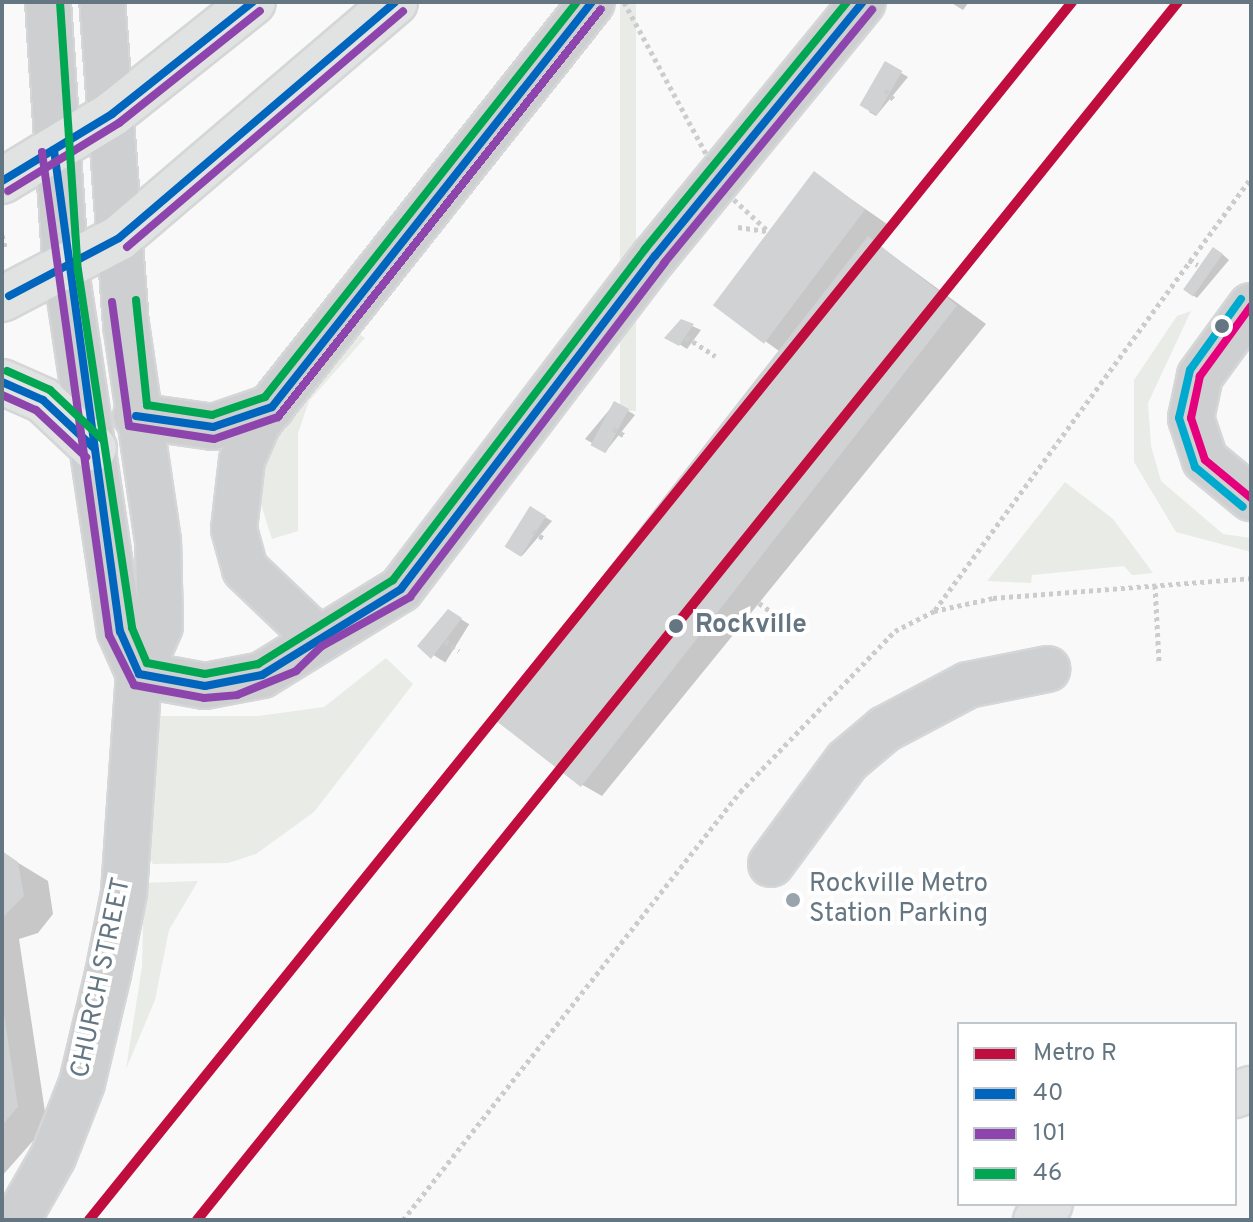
<!DOCTYPE html>
<html>
<head>
<meta charset="utf-8">
<style>
	body { margin:0 }
	#map { position:relative; width:1253px; height:1222px; overflow:hidden; background:#f9f9f9; font-family:Overpass,sans-serif }
	div>[style] { position:absolute }
	.green>* { inset:0; background:#e8ebe6; transform-origin:0 0 }
	.shadow>* { inset:0; background:#0003; transform-origin:0 0 }
	.building>* { inset:0; background:#d0d2d3; transform-origin:0 0 }
	.path>* { height:5px; margin-top:-2.5px; transform-origin:0; background:repeating-linear-gradient(90deg,#cbcccd 0 4px,transparent 0 8px) }
	.roads { filter:drop-shadow(2px 0 #d5d6d7) drop-shadow(-2px 0 #d5d6d7) drop-shadow(0 2px #d5d6d7) drop-shadow(0 -2px #d5d6d7) }
	.minor>* { height:44px; margin:-22px; padding:0 22px; transform-origin:22px; border-radius:22px; background:#cecfd0 }
	.major>* { height:44px; margin:-22px; padding:0 22px; transform-origin:22px; border-radius:22px; background:#e1e2e2 }
	.path-bridge>* { height:5px; margin-top:-2.5px; transform-origin:0; background:repeating-linear-gradient(90deg,#cbcccd 0 4px,transparent 0 8px) }
	.bus-1>* { height:8px; margin:-4px; padding:0 4px; transform-origin:4px; border-radius:4px; background:#0065bd }
	.bus-2>* { height:8px; margin:-4px; padding:0 4px; transform-origin:4px; border-radius:4px; background:#8e44ad }
	.bus-3>* { height:8px; margin:-4px; padding:0 4px; transform-origin:4px; border-radius:4px; background:#00a651 }
	.bus-4>* { height:8px; margin:-4px; padding:0 4px; transform-origin:4px; border-radius:4px; background:#e5007d }
	.bus-5>* { height:8px; margin:-4px; padding:0 4px; transform-origin:4px; border-radius:4px; background:#00a9ce }
	.metro-1>* { height:10px; margin:-5px; padding:0 5px; transform-origin:5px; border-radius:5px; background:#bf0d3e }
	.dots>* { width:22px; height:22px; translate:-50% -50%; box-sizing:border-box; border:4px solid #fff; border-radius:50% }
	span { translate:-50% -50%; white-space:nowrap; text-align:center; line-height:1.15; -webkit-text-stroke:8px #fff; paint-order:stroke }
	.stop-label { font-size:26px; color:#657683; font-weight:700 }
	.left { translate:0 -50%; text-align:left }
	.poi-label { font-size:26px; color:#657683 }
	.street-label { font-size:26px; color:#657683 }
	.frame { position:absolute; inset:0; border:4px solid #657683; pointer-events:none }
	.legend { position:absolute; left:957px; top:1022px; width:280px; height:184px; box-sizing:border-box; background:#fff; border:2px solid #c1c8cd; margin:0; padding:10px 14px; list-style:none; font-size:24px; color:#657683 }
	.legend li { display:flex; align-items:center; gap:16px; height:40px }
	.legend b { width:40px; border:2px solid #c1c8cd }
</style>
</head>
<body>
<div id="map">
	<div class="green">
		<div style="left:620px;top:2px;width:16px;height:409px"></div>
		<div style="clip-path:polygon(1191px 311px,1148px 403px,1151px 446px,1161px 481px,1223px 534px,1251px 538px,1251px 552px,1176px 532px,1134px 462px,1134px 380px,1177px 316px)"></div>
		<div style="clip-path:polygon(355px 331px,365px 338px,309px 401px,298px 433px,298px 531px,272px 539px,258px 495px,261px 466px,278px 435px,271px 431px)"></div>
		<div style="clip-path:polygon(1065px 482px,1113px 519px,1153px 573px,1132px 575px,1124px 566px,1032px 575px,1031px 583px,987px 581px)"></div>
		<div style="clip-path:polygon(386px 658px,413px 684px,314px 812px,256px 854px,228px 863px,153px 864px,146px 853px,155px 716px,258px 716px,324px 707px)"></div>
		<div style="clip-path:polygon(198px 881px,169px 930px,155px 1000px,126px 1069px,142px 967px,144px 883px)"></div>
	</div>
	<div class="shadow">
		<div style="clip-path:polygon(950px 2px,969px 2px,963px 10px)"></div>
		<div style="clip-path:polygon(886px 64px,908px 77px,876px 116px,869px 112px)"></div>
		<div style="clip-path:polygon(815px 174px,887px 224px,874px 242px,986px 324px,602px 796px,572px 779px,779px 351px,715px 305px)"></div>
		<div style="clip-path:polygon(1221px 253px,1229px 260px,1197px 298px,1190px 293px)"></div>
		<div style="clip-path:polygon(681px 321px,701px 330px,687px 349px,668px 337px)"></div>
		<div style="clip-path:polygon(615px 403px,635px 415px,606px 451px,585px 439px)"></div>
		<div style="clip-path:polygon(531px 509px,552px 521px,522px 556px,514px 551px)"></div>
		<div style="left:448px;top:611px;width:25px;height:45px;rotate:32deg"></div>
		<div style="clip-path:polygon(2px 853px,48px 881px,53px 914px,38px 933px,19px 939px,47px 1125px,2px 1176px)"></div>
	</div>
	<div class="building">
		<div style="left:885px;top:61px;width:20px;height:51px;rotate:30deg"></div>
		<div style="left:814px;top:171px;width:64px;height:168px;rotate:37deg"></div>
		<div style="left:868px;top:236px;width:113px;height:611px;rotate:38deg"></div>
		<div style="left:1213px;top:247px;width:12px;height:52px;rotate:35deg"></div>
		<div style="clip-path:polygon(681px 319px,694px 324px,679px 346px,664px 338px)"></div>
		<div style="left:614px;top:401px;width:17px;height:50px;rotate:28deg"></div>
		<div style="left:530px;top:506px;width:19px;height:48px;rotate:32deg"></div>
		<div style="clip-path:polygon(448px 609px,462px 618px,431px 659px,417px 646px)"></div>
		<div style="clip-path:polygon(2px 851px,18px 862px,24px 896px,2px 918px)"></div>
		<div style="clip-path:polygon(4px 1014px,18px 1107px,2px 1125px,2px 1015px)"></div>
	</div>
	<div class="path">
		<div style="left:885px;top:90px;width:16px;rotate:47deg"></div>
		<div style="left:738px;top:227px;width:30px;rotate:8deg"></div>
		<div style="left:2px;top:235px;width:12px;rotate:76deg"></div>
		<div style="left:1189px;top:260px;width:10px;rotate:29deg"></div>
		<div style="left:686px;top:337px;width:35px;rotate:33deg"></div>
		<div style="left:613px;top:429px;width:14px;rotate:30deg"></div>
		<div style="left:533px;top:531px;width:14px;rotate:36deg"></div>
		<div style="left:1155px;top:585px;width:77px;rotate:87deg"></div>
		<div style="left:759px;top:603px;width:51px;rotate:36.2deg"></div>
		<div style="left:935px;top:610px;width:535px;rotate:-53.82deg"></div>
		<div style="left:445px;top:641px;width:17px;rotate:36deg"></div>
		<div style="left:403px;top:1220px;width:545px;rotate:-51.78deg"></div>
		<div style="left:740px;top:792px;width:223px;rotate:-46.1deg"></div>
		<div style="left:895px;top:631px;width:44px;rotate:-27.1deg"></div>
		<div style="left:934px;top:611px;width:60px;rotate:-12.4deg"></div>
		<div style="left:993px;top:598px;width:259px;rotate:-4.4deg"></div>
	</div>
	<div class="roads">
		<div class="minor">
			<div style="left:48px;top:2px;width:270px;rotate:86.2deg"></div>
			<div style="left:66px;top:271px;width:364px;rotate:81.5deg"></div>
			<div style="left:120px;top:631px;width:47px;rotate:66.2deg"></div>
			<div style="left:1251px;top:306px;width:87px;rotate:126.1deg"></div>
			<div style="left:1200px;top:376px;width:43px;rotate:102.1deg"></div>
			<div style="left:1191px;top:418px;width:44px;rotate:71.6deg"></div>
			<div style="left:1205px;top:460px;width:60px;rotate:39.6deg"></div>
			<div style="left:136px;top:416px;width:78px;rotate:8.1deg"></div>
			<div style="left:213px;top:427px;width:62px;rotate:-18.7deg"></div>
			<div style="left:315px;top:636px;width:97px;rotate:-136.3deg"></div>
			<div style="left:245px;top:569px;width:41px;rotate:-105.4deg"></div>
			<div style="left:234px;top:529px;width:69px;rotate:-83.4deg"></div>
			<div style="left:242px;top:460px;width:40px;rotate:-66.6deg"></div>
			<div style="left:258px;top:423px;width:537px;rotate:-51.57deg"></div>
			<div style="left:139px;top:674px;width:67px;rotate:10.3deg"></div>
			<div style="left:205px;top:686px;width:58px;rotate:-10.9deg"></div>
			<div style="left:262px;top:675px;width:163px;rotate:-31.7deg"></div>
			<div style="left:401px;top:589px;width:419px;rotate:-52.7deg"></div>
			<div style="left:655px;top:256px;width:328px;rotate:-50.7deg"></div>
			<div style="left:771px;top:864px;width:128px;rotate:-53.6deg"></div>
			<div style="left:847px;top:761px;width:50px;rotate:-40.1deg"></div>
			<div style="left:885px;top:729px;width:94px;rotate:-27.9deg"></div>
			<div style="left:968px;top:685px;width:81px;rotate:-11.4deg"></div>
			<div style="left:17px;top:1220px;width:73px;rotate:-60.3deg"></div>
			<div style="left:53px;top:1157px;width:79px;rotate:-68.6deg"></div>
			<div style="left:82px;top:1083px;width:112px;rotate:-76.6deg"></div>
			<div style="left:108px;top:974px;width:83px;rotate:-78.8deg"></div>
			<div style="left:124px;top:893px;width:220px;rotate:-86.1deg"></div>
			<div style="left:139px;top:674px;width:52px;rotate:-66.4deg"></div>
			<div style="left:160px;top:626px;width:85px;rotate:-91.3deg"></div>
			<div style="left:158px;top:541px;width:218px;rotate:-98.4deg"></div>
			<div style="left:126px;top:325px;width:324px;rotate:-94.2deg"></div>
		</div>
		<div class="major">
			<div style="left:2px;top:181px;width:129px;rotate:-31.3deg"></div>
			<div style="left:112px;top:114px;width:180px;rotate:-38.5deg"></div>
			<div style="left:2px;top:299px;width:132px;rotate:-27.5deg"></div>
			<div style="left:119px;top:238px;width:363px;rotate:-40.5deg"></div>
			<div style="left:2px;top:382px;width:45px;rotate:23.7deg"></div>
			<div style="left:43px;top:400px;width:70px;rotate:43.3deg"></div>
			<div style="left:1235px;top:1095px;width:17px;rotate:-21deg"></div>
			<div style="left:1036px;top:1220px;width:21px;rotate:-49deg"></div>
		</div>
	</div>
	<div class="path-bridge">
		<div style="left:624px;top:2px;width:218px;rotate:61.6deg"></div>
		<div style="left:728px;top:194px;width:54px;rotate:42.8deg"></div>
	</div>
	<div class="bus-1">
		<div style="left:54px;top:150px;width:486px;rotate:82.2deg"></div>
		<div style="left:120px;top:631px;width:47px;rotate:66.2deg"></div>
		<div style="left:2px;top:181px;width:129px;rotate:-31.3deg"></div>
		<div style="left:112px;top:114px;width:180px;rotate:-38.5deg"></div>
		<div style="left:9px;top:296px;width:124px;rotate:-27.8deg"></div>
		<div style="left:119px;top:238px;width:363px;rotate:-40.5deg"></div>
		<div style="left:2px;top:382px;width:45px;rotate:23.7deg"></div>
		<div style="left:43px;top:400px;width:70px;rotate:43.3deg"></div>
		<div style="left:136px;top:416px;width:78px;rotate:8.1deg"></div>
		<div style="left:213px;top:427px;width:62px;rotate:-18.7deg"></div>
		<div style="left:272px;top:407px;width:516px;rotate:-51.69deg"></div>
		<div style="left:139px;top:674px;width:67px;rotate:10.3deg"></div>
		<div style="left:205px;top:686px;width:58px;rotate:-10.9deg"></div>
		<div style="left:262px;top:675px;width:163px;rotate:-31.7deg"></div>
		<div style="left:401px;top:589px;width:419px;rotate:-52.7deg"></div>
		<div style="left:655px;top:256px;width:328px;rotate:-50.7deg"></div>
	</div>
	<div class="bus-2">
		<div style="left:42px;top:152px;width:488px;rotate:82.1deg"></div>
		<div style="left:109px;top:635px;width:56px;rotate:63.4deg"></div>
		<div style="left:134px;top:685px;width:71px;rotate:10.5deg"></div>
		<div style="left:204px;top:698px;width:33px;rotate:-5deg"></div>
		<div style="left:237px;top:695px;width:64px;rotate:-22.1deg"></div>
		<div style="left:296px;top:671px;width:36px;rotate:-44deg"></div>
		<div style="left:322px;top:646px;width:101px;rotate:-29.1deg"></div>
		<div style="left:410px;top:597px;width:420px;rotate:-52.7deg"></div>
		<div style="left:664px;top:263px;width:328px;rotate:-50.6deg"></div>
		<div style="left:8px;top:191px;width:130px;rotate:-31.5deg"></div>
		<div style="left:119px;top:123px;width:180px;rotate:-38.5deg"></div>
		<div style="left:127px;top:247px;width:363px;rotate:-40.5deg"></div>
		<div style="left:112px;top:302px;width:125px;rotate:82.2deg"></div>
		<div style="left:129px;top:426px;width:86px;rotate:8.7deg"></div>
		<div style="left:214px;top:439px;width:68px;rotate:-19deg"></div>
		<div style="left:278px;top:417px;width:520px;rotate:-51.63deg"></div>
		<div style="left:2px;top:395px;width:37px;rotate:24deg"></div>
		<div style="left:36px;top:410px;width:69px;rotate:43.2deg"></div>
	</div>
	<div class="bus-3">
		<div style="left:60px;top:2px;width:269px;rotate:86.2deg"></div>
		<div style="left:78px;top:270px;width:362px;rotate:81.4deg"></div>
		<div style="left:132px;top:628px;width:38px;rotate:67deg"></div>
		<div style="left:147px;top:663px;width:59px;rotate:10.7deg"></div>
		<div style="left:205px;top:674px;width:54px;rotate:-10.7deg"></div>
		<div style="left:258px;top:664px;width:159px;rotate:-31.9deg"></div>
		<div style="left:393px;top:580px;width:416px;rotate:-52.7deg"></div>
		<div style="left:645px;top:249px;width:319px;rotate:-50.7deg"></div>
		<div style="left:136px;top:300px;width:106px;rotate:84deg"></div>
		<div style="left:147px;top:405px;width:66px;rotate:8.7deg"></div>
		<div style="left:212px;top:415px;width:56px;rotate:-18.8deg"></div>
		<div style="left:265px;top:397px;width:503px;rotate:-51.7deg"></div>
		<div style="left:7px;top:371px;width:47px;rotate:23.8deg"></div>
		<div style="left:50px;top:390px;width:71px;rotate:43.3deg"></div>
	</div>
	<div class="bus-4">
		<div style="left:1251px;top:306px;width:87px;rotate:126.1deg"></div>
		<div style="left:1200px;top:376px;width:43px;rotate:102.1deg"></div>
		<div style="left:1191px;top:418px;width:44px;rotate:71.6deg"></div>
		<div style="left:1205px;top:460px;width:60px;rotate:39.6deg"></div>
	</div>
	<div class="bus-5">
		<div style="left:1241px;top:299px;width:87px;rotate:125.7deg"></div>
		<div style="left:1190px;top:370px;width:49px;rotate:102.9deg"></div>
		<div style="left:1179px;top:418px;width:52px;rotate:71.9deg"></div>
		<div style="left:1195px;top:467px;width:62px;rotate:39.8deg"></div>
	</div>
	<div class="metro-1">
		<div style="left:89px;top:1220px;width:1565px;rotate:-51.09deg"></div>
		<div style="left:197px;top:1220px;width:1564px;rotate:-51.15deg"></div>
	</div>
	<div class="dots">
		<div style="left:1222px;top:326px;background:#657683"></div>
		<div style="left:676px;top:626px;background:#657683"></div>
		<div style="left:793px;top:900px;background:#99a4ac"></div>
	</div>
	<div class="stop-label">
		<span class="left" style="left:695px;top:626px">Rockville</span>
	</div>
	<div class="poi-label">
		<span class="left" style="left:809px;top:900px">Rockville Metro<br>Station Parking</span>
	</div>
	<div class="street-label">
		<span style="left:102px;top:978px;rotate:-78deg">CHURCH STREET</span>
	</div>
	<div class="frame"></div>
	<ul class="legend">
	<li><b style="height:10px;background:#bf0d3e"></b>Metro R</li>
	<li><b style="height:10px;background:#0065bd"></b>40</li>
	<li><b style="height:10px;background:#8e44ad"></b>101</li>
	<li><b style="height:10px;background:#00a651"></b>46</li>
	</ul>
</div>
</body>
</html>
